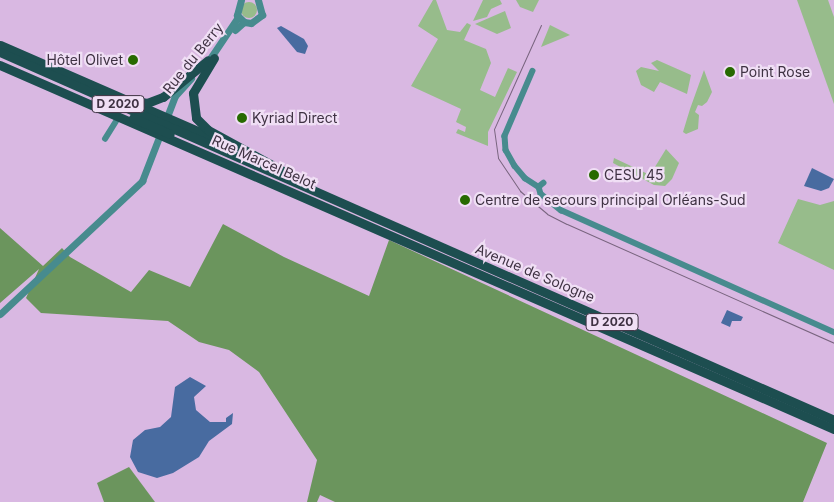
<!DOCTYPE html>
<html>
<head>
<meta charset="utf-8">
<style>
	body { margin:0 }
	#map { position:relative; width:834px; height:502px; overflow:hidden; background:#d9b8e2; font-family:Inter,sans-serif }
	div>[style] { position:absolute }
	.green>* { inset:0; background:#97bc8b }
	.round { border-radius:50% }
	.forest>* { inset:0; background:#6b955d }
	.water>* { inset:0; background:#486ba0 }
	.minor>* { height:5.5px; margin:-2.75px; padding:0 2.75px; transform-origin:2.75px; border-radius:2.75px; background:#478b8e }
	.tertiary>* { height:7px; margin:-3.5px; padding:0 3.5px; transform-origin:3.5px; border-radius:3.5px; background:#478b8e }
	.primary>* { height:9px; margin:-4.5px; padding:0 4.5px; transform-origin:4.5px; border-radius:4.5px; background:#1d4e50 }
	.tram>* { height:1px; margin:-0.5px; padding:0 0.5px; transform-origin:0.5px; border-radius:0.5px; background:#78647e }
	.dots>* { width:14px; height:14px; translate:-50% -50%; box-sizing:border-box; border:2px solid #f0dff5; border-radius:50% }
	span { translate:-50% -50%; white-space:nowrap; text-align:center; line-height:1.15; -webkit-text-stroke:4.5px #f0dff5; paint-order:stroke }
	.shield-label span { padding:1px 4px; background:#f0dff5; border:1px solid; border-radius:4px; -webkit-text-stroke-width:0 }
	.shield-label { font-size:12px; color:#3f3243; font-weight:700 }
	.street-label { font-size:14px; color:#3f3243 }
	.poi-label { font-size:14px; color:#3f3243 }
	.right { translate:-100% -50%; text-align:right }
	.left { translate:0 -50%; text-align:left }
</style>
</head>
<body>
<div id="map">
	<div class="green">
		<div style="clip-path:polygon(433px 0,436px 0,447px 30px,460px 32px,467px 23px,471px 25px,464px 40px,486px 49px,491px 63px,480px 90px,495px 97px,508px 68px,517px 72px,488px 132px,488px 146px,456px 133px,458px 129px,465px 132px,466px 127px,456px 122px,461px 109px,411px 86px,438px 39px,418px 26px)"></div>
		<div style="clip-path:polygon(483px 0,500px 0,502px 4px,491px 9px,487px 17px,473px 21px)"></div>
		<div style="clip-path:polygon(516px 0,539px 0,533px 12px,520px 7px)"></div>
		<div style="clip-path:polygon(797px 0,828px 0,834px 17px,834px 104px)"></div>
		<div class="round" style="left:241px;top:2px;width:16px;height:16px"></div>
		<div style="clip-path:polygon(505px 11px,511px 28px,497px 34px,475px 24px)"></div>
		<div style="clip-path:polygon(550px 25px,570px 35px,541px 47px)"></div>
		<div style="clip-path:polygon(657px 60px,691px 75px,687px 94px,660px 82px,654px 92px,641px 85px,636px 71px,641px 67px,659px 71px,651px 63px)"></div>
		<div style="clip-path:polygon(704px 70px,712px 92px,707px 102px,702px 106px,698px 105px,695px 112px,699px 115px,698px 129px,686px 134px,683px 132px,690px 109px)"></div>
		<div style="clip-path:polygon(666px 149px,679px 163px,672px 179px,665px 186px,654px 185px,613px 163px,614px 158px,650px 175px)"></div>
		<div style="clip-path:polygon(798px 199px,820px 205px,834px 201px,834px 270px,778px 243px)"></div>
	</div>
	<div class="forest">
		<div style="clip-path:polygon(223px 224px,284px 257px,369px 296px,389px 240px,827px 443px,803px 502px,335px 502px,320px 495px,317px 502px,307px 502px,317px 460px,259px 372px,229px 350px,199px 342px,168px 321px,41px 313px,26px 298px,39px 269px,0 303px,0 228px,43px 266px,62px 248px,70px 257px,131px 292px,149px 270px,190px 287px)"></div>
		<div style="clip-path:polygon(129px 467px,155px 502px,104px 502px,97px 483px)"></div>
	</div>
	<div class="water">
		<div style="clip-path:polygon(281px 26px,304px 39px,308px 46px,305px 54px,297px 52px,277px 28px)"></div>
		<div style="clip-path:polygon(812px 168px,834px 179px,829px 188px,821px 191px,804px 186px)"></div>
		<div style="clip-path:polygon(727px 310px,743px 317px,741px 321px,732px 321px,730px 327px,721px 323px)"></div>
		<div style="clip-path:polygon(190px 377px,206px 386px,194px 397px,196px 410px,210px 422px,226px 422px,226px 418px,233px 413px,232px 424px,209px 441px,199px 457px,173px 473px,157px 478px,138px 472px,130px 457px,133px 440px,145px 430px,160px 427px,171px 417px,175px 387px)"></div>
	</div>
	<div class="minor">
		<div style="left:533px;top:71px;width:71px;rotate:113.3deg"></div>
		<div style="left:505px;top:136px;width:14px;rotate:86deg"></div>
		<div style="left:506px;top:150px;width:18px;rotate:61deg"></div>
		<div style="left:515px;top:166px;width:16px;rotate:50deg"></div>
		<div style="left:525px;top:178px;width:17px;rotate:33deg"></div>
		<div style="left:105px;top:139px;width:25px;rotate:-58deg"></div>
		<div style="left:544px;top:183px;width:6px;rotate:141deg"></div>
		<div style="left:539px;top:187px;width:7px;rotate:74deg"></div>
		<div style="left:541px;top:194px;width:26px;rotate:39deg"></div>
		<div style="left:561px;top:210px;width:299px;rotate:24.1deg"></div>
	</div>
	<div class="tertiary">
		<div style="left:241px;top:0;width:16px;rotate:105deg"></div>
		<div style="left:237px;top:15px;width:10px;rotate:45deg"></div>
		<div style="left:244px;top:22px;width:7px;rotate:8deg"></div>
		<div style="left:251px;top:23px;width:14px;rotate:-36deg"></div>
		<div style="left:262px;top:15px;width:16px;rotate:-105deg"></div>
		<div style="left:235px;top:30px;width:12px;rotate:-42deg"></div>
		<div style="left:209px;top:60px;width:52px;rotate:-56deg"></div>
		<div style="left:165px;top:122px;width:28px;rotate:-69deg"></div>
		<div style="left:175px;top:96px;width:24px;rotate:-48deg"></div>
		<div style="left:0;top:314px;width:195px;rotate:-43.1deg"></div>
		<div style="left:142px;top:181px;width:53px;rotate:-68.8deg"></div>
	</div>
	<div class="primary">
		<div style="left:0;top:45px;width:231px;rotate:23.5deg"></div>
		<div style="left:0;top:52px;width:912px;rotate:23.81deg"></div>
		<div style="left:214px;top:58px;width:41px;rotate:121deg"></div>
		<div style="left:193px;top:93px;width:25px;rotate:83deg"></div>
		<div style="left:196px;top:118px;width:17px;rotate:45deg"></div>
		<div style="left:208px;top:130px;width:88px;rotate:28.6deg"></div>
		<div style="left:0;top:65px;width:910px;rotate:23.58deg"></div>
		<div style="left:136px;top:101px;width:11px;rotate:10deg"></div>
		<div style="left:147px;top:103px;width:17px;rotate:-21deg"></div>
		<div style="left:163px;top:97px;width:58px;rotate:-39.4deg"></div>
		<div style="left:133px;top:118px;width:40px;rotate:23.4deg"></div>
	</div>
	<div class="tram">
		<div style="left:541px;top:25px;width:114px;rotate:114.3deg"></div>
		<div style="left:494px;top:129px;width:29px;rotate:82deg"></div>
		<div style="left:498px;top:158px;width:40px;rotate:56deg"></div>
		<div style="left:520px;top:191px;width:35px;rotate:40deg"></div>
		<div style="left:547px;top:214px;width:22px;rotate:27deg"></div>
		<div style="left:567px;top:224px;width:292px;rotate:24deg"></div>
	</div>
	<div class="dots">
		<div style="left:133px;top:60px;background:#276a00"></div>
		<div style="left:730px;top:72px;background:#276a00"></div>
		<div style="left:242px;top:118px;background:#276a00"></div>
		<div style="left:594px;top:175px;background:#276a00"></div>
		<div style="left:465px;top:200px;background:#276a00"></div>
	</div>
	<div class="shield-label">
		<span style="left:118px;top:104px">D 2020</span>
		<span style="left:612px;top:322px">D 2020</span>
	</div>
	<div class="street-label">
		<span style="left:193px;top:58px;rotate:-51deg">Rue du Berry</span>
		<span style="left:264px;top:162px;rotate:24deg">Rue Marcel Belot</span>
		<span style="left:535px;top:273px;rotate:23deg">Avenue de Sologne</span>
	</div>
	<div class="poi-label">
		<span class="right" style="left:123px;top:60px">Hôtel Olivet</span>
		<span class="left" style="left:740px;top:72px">Point Rose</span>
		<span class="left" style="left:252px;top:118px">Kyriad Direct</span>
		<span class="left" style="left:604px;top:175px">CESU 45</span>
		<span class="left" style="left:475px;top:200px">Centre de secours principal Orléans-Sud</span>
	</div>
</div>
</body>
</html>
